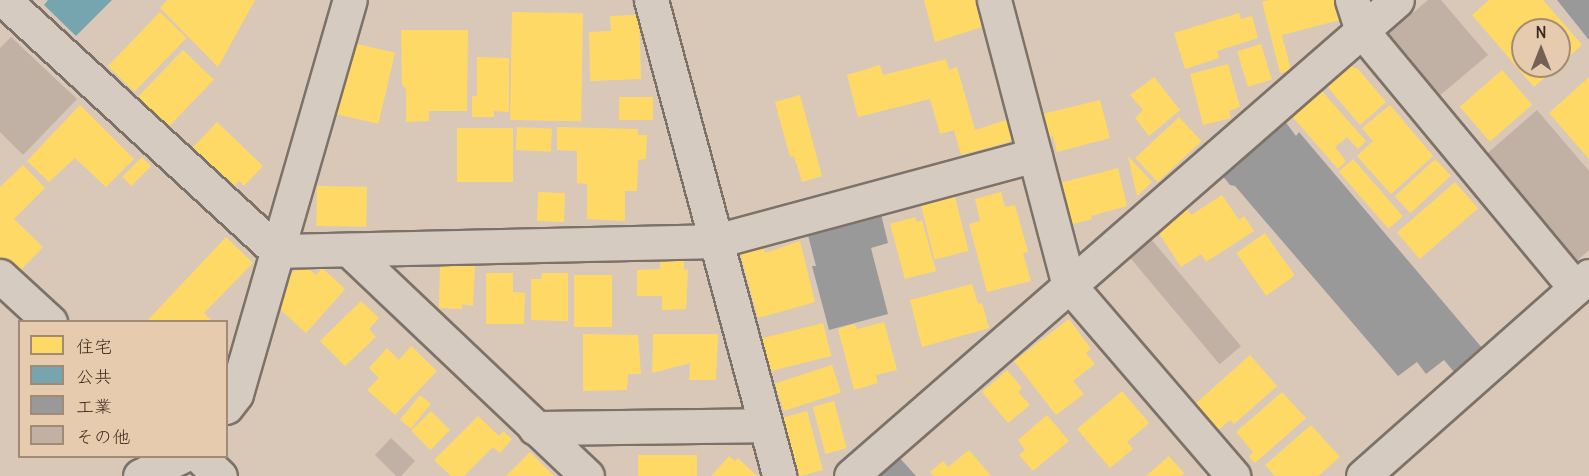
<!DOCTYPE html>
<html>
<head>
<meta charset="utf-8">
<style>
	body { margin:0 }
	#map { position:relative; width:1589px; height:476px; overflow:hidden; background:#d9c8b8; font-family:Delius,"Klee One",sans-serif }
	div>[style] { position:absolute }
	.homes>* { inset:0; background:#ffd966; transform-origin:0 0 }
	.public>* { inset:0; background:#76a5af }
	.industry>* { inset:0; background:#999 }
	.building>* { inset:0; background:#c1b1a4; transform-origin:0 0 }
	.roads { filter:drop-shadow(2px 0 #7d7268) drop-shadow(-2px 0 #7d7268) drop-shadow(0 2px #7d7268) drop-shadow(0 -2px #7d7268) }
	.minor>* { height:33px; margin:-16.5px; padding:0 16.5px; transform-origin:16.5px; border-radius:16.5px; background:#d5cbc0 }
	span { translate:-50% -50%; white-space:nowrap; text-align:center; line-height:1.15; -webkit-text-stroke:6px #e7cbae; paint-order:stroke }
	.legend { position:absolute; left:18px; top:320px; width:210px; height:138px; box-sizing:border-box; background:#e7cbae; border:2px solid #a28b74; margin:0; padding:8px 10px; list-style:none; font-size:18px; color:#3b2a1e }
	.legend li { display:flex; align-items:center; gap:12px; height:30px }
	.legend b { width:30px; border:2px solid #a28b74 }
	.north { position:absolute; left:1511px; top:18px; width:60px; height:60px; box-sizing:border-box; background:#e7cbae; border:2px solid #a28b74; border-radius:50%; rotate:0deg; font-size:16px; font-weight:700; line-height:24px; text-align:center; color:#3b2a1e }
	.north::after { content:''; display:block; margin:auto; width:21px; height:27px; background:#726154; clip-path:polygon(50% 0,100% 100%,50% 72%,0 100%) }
</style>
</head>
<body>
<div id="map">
	<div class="homes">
		<div style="clip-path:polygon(167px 0,255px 0,218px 67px,160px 8px)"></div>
		<div style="clip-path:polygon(924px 0,975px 0,982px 27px,935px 42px)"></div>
		<div style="clip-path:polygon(1269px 0,1334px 0,1340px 20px,1282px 35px,1291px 70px,1280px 73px,1262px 2px)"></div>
		<div style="clip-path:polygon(1489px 0,1543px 0,1582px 45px,1559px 65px,1559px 30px,1523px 30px,1523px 66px,1558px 66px,1534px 87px,1472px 15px)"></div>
		<div style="left:160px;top:12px;width:37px;height:75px;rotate:44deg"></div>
		<div style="left:512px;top:12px;width:71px;height:108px;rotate:1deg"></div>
		<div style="clip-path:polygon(1239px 13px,1241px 19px,1252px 16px,1258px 38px,1217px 51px,1219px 58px,1185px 69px,1174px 33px)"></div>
		<div style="clip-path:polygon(639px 15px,641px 79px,590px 81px,589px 32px,611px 31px,610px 16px)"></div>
		<div style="clip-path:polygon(401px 30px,468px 30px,467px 111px,429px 111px,429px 121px,406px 122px,406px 89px,402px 85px)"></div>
		<div style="left:353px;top:43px;width:43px;height:73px;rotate:13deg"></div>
		<div style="left:1261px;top:44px;width:37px;height:25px;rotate:73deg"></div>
		<div style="left:183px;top:50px;width:43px;height:66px;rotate:44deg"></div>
		<div style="clip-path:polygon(477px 57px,509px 58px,509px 112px,494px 111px,494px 117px,472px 117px,472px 96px,477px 96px)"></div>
		<div style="clip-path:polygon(946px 59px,949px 70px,957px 67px,975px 130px,1009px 119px,1014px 135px,1009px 142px,961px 155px,954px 130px,940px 134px,930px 99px,858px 117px,847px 75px,880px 65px,883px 75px)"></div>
		<div style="clip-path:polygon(1228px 64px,1240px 107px,1229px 111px,1231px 118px,1203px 125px,1190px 74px)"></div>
		<div style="clip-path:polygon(1347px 65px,1358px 69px,1386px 102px,1360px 125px,1325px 84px)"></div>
		<div style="left:1502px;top:70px;width:46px;height:56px;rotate:49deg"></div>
		<div style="clip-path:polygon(1154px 77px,1180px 110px,1149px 136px,1135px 118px,1143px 110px,1130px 95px)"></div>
		<div style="clip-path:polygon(1589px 77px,1589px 159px,1549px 113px)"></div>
		<div style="clip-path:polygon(1320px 89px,1366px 141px,1358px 149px,1347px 137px,1335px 147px,1346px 161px,1338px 169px,1291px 115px)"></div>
		<div style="clip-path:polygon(800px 95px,822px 176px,802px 182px,794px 156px,790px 157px,775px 102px)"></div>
		<div style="left:619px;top:97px;width:34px;height:23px"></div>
		<div style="clip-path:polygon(1100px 100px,1110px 138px,1057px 152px,1053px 136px,1044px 139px,1038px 115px)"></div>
		<div style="clip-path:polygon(80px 105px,134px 159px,106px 187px,75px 158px,49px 182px,27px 161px)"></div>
		<div style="clip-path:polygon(1390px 105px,1433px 156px,1391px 194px,1357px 156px,1373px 141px,1362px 128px)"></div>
		<div style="left:1179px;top:117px;width:33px;height:60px;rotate:47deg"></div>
		<div style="clip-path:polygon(217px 122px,263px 166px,244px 186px,239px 181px,226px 194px,181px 160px)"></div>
		<div style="left:517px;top:127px;width:35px;height:23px;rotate:3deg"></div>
		<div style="clip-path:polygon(557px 127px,638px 129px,638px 135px,647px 135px,646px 159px,638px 160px,637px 191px,625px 191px,625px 221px,587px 219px,587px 184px,577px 183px,577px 151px,557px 150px)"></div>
		<div style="left:457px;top:128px;width:56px;height:54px"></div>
		<div style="clip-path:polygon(1128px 156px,1152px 182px,1137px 196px)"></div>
		<div style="left:142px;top:157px;width:13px;height:28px;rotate:45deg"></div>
		<div style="left:1353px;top:159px;width:76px;height:19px;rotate:49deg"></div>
		<div style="left:1435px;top:159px;width:23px;height:55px;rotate:47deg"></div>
		<div style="clip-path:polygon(23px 165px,45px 188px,14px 219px,43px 247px,16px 275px,0 259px,0 187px)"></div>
		<div style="clip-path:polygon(1118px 168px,1127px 206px,1091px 216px,1092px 219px,1066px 226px,1056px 184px)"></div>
		<div style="left:1455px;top:182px;width:35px;height:77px;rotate:49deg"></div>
		<div style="left:317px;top:186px;width:50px;height:40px;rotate:1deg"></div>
		<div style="left:953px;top:189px;width:64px;height:35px;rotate:76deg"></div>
		<div style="left:538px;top:192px;width:27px;height:29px;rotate:2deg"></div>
		<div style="clip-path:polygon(1001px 192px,1005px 207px,1015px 205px,1028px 252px,1023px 253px,1031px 281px,987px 292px,969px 224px,980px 221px,975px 199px)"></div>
		<div style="clip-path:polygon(1222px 195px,1239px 220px,1244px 216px,1254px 231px,1206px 262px,1201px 254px,1181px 267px,1154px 226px,1185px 206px,1191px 215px)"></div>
		<div style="clip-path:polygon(915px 217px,917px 222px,922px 220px,936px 271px,905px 279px,890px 224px)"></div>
		<div style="left:1265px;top:233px;width:52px;height:35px;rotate:55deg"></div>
		<div style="clip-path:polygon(226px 237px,253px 263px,204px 313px,213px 322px,146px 322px)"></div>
		<div style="clip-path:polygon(800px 241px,815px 302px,758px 318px,739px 249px,763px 244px,765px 253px)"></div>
		<div style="clip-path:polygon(660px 261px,684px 261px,684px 270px,688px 269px,686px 309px,662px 310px,662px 296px,637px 296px,637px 270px,660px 269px)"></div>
		<div style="clip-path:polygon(302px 263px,316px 275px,322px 268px,345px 289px,306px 333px,273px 303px,289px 285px,285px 281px)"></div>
		<div style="clip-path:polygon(440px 263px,475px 265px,473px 306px,462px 304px,462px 309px,439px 308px)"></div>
		<div style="clip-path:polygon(486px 273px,513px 273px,513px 292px,525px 293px,524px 324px,486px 324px)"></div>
		<div style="clip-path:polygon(542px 273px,568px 273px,568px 321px,531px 320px,531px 279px,541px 279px)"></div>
		<div style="left:574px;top:275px;width:38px;height:52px"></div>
		<div style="clip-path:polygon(972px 284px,978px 304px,982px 303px,989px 328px,922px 347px,910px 300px)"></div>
		<div style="clip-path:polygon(361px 301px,379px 318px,369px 329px,376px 337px,345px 366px,320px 341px)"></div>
		<div style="clip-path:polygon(1069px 319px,1091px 349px,1086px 353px,1095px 364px,1073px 381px,1084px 394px,1056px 415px,1014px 361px)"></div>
		<div style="clip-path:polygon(884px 322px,897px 370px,876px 375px,878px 383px,854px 390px,838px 329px,855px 324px,857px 329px)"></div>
		<div style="left:823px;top:323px;width:34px;height:64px;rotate:76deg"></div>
		<div style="clip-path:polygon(583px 334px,638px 335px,641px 374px,628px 374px,627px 390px,583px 391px)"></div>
		<div style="clip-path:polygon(653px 334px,718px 334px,716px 380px,689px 380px,690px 363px,652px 373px)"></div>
		<div style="clip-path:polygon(411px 346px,437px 371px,395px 415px,367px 390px,379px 378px,369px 368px,387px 348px,399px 360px)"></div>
		<div style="clip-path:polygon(1250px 355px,1277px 386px,1234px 424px,1230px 420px,1216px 432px,1193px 406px)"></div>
		<div style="left:832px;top:365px;width:29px;height:60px;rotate:72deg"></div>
		<div style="clip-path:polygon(1007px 370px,1022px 388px,1018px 392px,1030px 405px,1008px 423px,982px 392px)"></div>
		<div style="clip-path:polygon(1122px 391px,1149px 423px,1127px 442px,1133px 449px,1110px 468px,1077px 429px)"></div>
		<div style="clip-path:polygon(1282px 392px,1306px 418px,1255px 463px,1249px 457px,1253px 452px,1236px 432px)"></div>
		<div style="left:420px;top:395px;width:14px;height:32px;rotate:39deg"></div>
		<div style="left:834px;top:401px;width:49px;height:22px;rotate:75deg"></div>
		<div style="left:431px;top:411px;width:27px;height:28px;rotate:45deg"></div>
		<div style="left:807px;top:411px;width:61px;height:27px;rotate:75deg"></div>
		<div style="clip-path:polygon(1047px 415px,1069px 441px,1033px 471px,1019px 455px,1025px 450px,1018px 440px)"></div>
		<div style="clip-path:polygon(478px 416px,499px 436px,503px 431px,512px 439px,500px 453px,493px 447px,464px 476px,451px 476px,434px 460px)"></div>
		<div style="clip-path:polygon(1311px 425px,1340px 457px,1318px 476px,1275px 476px,1265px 465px)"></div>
		<div style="clip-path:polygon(969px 450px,991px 476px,934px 476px,930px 472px,943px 461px,948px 467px)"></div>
		<div style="clip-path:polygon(530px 452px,554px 476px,506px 476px)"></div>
		<div style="left:638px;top:455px;width:59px;height:21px"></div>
		<div style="clip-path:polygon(729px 456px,735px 461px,738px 458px,757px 476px,711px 476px)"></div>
		<div style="clip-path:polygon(1169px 456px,1184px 473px,1181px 476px,1146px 476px)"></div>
	</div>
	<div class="public">
		<div style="clip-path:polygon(48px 0,112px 0,76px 36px,44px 5px)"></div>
	</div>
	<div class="industry">
		<div style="clip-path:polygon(1557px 0,1589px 0,1589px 40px)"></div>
		<div style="clip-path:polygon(1284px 120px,1296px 136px,1299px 132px,1483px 349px,1454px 372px,1444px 360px,1426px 374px,1417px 362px,1398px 376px,1235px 186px,1230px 185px,1222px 175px)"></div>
		<div style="clip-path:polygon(880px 210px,888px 243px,871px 248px,888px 314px,829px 330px,812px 266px,816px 266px,805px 224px)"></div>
		<div style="clip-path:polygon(898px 456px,916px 476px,875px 476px)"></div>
	</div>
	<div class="building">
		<div style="clip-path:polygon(1428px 0,1441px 0,1488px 55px,1432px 102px,1380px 41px)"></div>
		<div style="clip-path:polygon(11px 37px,77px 99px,23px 155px,0 132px,0 48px)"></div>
		<div style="clip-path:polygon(1537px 110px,1589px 171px,1589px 250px,1573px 264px,1482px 158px)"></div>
		<div style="left:1151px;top:239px;width:140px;height:28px;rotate:50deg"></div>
		<div style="clip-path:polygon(391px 438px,415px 461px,401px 476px,396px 476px,375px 455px)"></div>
	</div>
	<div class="roads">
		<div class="minor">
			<div style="left:4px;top:0;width:371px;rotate:42.6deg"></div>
			<div style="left:277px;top:251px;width:439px;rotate:-1.3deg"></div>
			<div style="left:716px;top:241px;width:330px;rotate:-15.1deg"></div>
			<div style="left:651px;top:0;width:493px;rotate:74.9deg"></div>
			<div style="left:994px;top:0;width:295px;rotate:75.3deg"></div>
			<div style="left:1069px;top:285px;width:252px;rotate:49.3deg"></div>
			<div style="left:1352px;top:0;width:33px;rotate:72deg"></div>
			<div style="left:1362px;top:31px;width:334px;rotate:50.3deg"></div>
			<div style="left:349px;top:250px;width:328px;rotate:43.5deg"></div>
			<div style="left:0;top:276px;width:68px;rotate:42.6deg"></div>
			<div style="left:226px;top:407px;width:16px;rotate:-52deg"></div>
			<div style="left:236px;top:394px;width:410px;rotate:-73.9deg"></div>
			<div style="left:535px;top:428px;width:230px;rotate:-0.7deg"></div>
			<div style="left:199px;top:456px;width:29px;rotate:44deg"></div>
			<div style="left:140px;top:476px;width:47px;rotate:-25.5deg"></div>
			<div style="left:851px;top:476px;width:724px;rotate:-41.08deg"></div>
			<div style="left:1363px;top:476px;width:302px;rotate:-41.5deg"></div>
		</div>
	</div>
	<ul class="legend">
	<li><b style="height:16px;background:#ffd966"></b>住宅</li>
	<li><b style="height:16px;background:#76a5af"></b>公共</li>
	<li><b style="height:16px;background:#999"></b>工業</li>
	<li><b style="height:16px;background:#c1b1a4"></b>その他</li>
	</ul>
	<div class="north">N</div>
</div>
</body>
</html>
